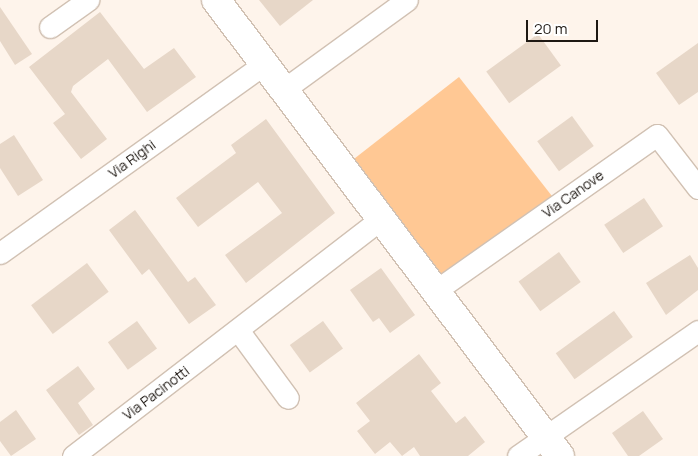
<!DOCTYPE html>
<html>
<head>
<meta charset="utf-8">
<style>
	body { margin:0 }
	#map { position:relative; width:698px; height:456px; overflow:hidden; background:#fef4eb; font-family:Manrope,sans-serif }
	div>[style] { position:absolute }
	.green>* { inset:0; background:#ffc894; transform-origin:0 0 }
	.building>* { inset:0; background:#e7d7c8; transform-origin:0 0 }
	.roads { filter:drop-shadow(1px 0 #d1c1b3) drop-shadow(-1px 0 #d1c1b3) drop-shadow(0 1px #d1c1b3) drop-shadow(0 -1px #d1c1b3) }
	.street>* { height:21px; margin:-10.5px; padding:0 10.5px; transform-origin:10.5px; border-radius:10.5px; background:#fff }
	.secondary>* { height:28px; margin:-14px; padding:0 14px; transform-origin:14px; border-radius:14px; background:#fff }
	span { translate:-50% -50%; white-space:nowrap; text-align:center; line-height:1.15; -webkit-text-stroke:4px #fff; paint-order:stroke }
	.street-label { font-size:14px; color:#1e1813 }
	.scale { position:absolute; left:526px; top:20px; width:72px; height:22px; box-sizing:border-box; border:2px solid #1e1813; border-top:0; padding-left:6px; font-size:15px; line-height:18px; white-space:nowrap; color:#1e1813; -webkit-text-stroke:4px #fff; paint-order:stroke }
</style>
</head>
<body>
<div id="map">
	<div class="green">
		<div style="left:459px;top:77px;width:163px;height:135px;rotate:52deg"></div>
	</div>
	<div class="building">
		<div style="clip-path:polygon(259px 0,313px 0,280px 26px)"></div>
		<div style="clip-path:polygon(0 7px,32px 54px,15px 65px,0 41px)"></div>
		<div style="clip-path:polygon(100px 12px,144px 69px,174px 48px,196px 77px,147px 112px,108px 59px,73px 86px,71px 92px,107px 139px,81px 159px,53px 123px,65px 114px,29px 67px)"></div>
		<div style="left:538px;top:34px;width:39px;height:64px;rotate:54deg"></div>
		<div style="clip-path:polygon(698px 43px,698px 92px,679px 105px,656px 73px)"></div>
		<div style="left:572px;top:116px;width:37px;height:43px;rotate:54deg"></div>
		<div style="clip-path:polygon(266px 119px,335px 213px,246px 283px,225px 255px,282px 213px,258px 182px,198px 227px,176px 198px,236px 153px,231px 145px)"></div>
		<div style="clip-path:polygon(14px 135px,43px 180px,18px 196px,0 168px,0 144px)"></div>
		<div style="left:644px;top:198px;width:34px;height:48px;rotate:56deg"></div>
		<div style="clip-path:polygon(135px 210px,188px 282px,195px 277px,216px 305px,189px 324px,149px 269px,142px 275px,109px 230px)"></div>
		<div style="left:559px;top:252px;width:37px;height:50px;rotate:54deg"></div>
		<div style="clip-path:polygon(690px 255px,698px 268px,698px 290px,666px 315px,646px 283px)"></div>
		<div style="left:87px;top:263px;width:36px;height:70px;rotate:53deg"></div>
		<div style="clip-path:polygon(381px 268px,415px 315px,390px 333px,379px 318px,373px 322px,350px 290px)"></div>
		<div style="left:614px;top:311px;width:32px;height:72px;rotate:54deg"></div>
		<div style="left:137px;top:321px;width:34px;height:36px;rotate:54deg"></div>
		<div style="left:323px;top:321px;width:34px;height:41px;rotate:54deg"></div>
		<div style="clip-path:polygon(419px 354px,441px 383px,431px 391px,456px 423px,465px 416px,485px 442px,468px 456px,420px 456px,414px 447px,402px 456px,390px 442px,375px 454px,357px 431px,370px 421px,356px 403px)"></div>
		<div style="clip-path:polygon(78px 366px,95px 389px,78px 403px,93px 425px,79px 435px,46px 390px)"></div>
		<div style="clip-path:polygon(16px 410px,36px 439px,11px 456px,0 441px,0 422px)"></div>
		<div style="clip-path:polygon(643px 411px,663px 439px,639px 456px,628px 456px,612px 433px)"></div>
	</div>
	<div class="roads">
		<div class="street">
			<div style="left:50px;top:27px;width:47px;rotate:-35.4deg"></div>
			<div style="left:283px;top:90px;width:153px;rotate:-36deg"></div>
			<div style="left:0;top:253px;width:325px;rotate:-35.6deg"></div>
			<div style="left:435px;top:291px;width:271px;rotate:-35.1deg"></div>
			<div style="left:657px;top:135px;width:67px;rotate:52.3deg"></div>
			<div style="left:238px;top:330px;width:84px;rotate:53.7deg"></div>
			<div style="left:73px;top:456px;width:389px;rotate:-37.6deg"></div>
			<div style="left:518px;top:456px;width:219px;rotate:-34.8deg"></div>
		</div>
		<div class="secondary">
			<div style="left:216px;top:0;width:571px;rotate:52.97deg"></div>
		</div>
	</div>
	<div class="street-label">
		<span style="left:132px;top:159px;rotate:-36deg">Via Righi</span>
		<span style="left:573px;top:194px;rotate:-35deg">Via Canove</span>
		<span style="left:156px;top:393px;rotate:-37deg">Via Pacinotti</span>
	</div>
	<div class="scale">20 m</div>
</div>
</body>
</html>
